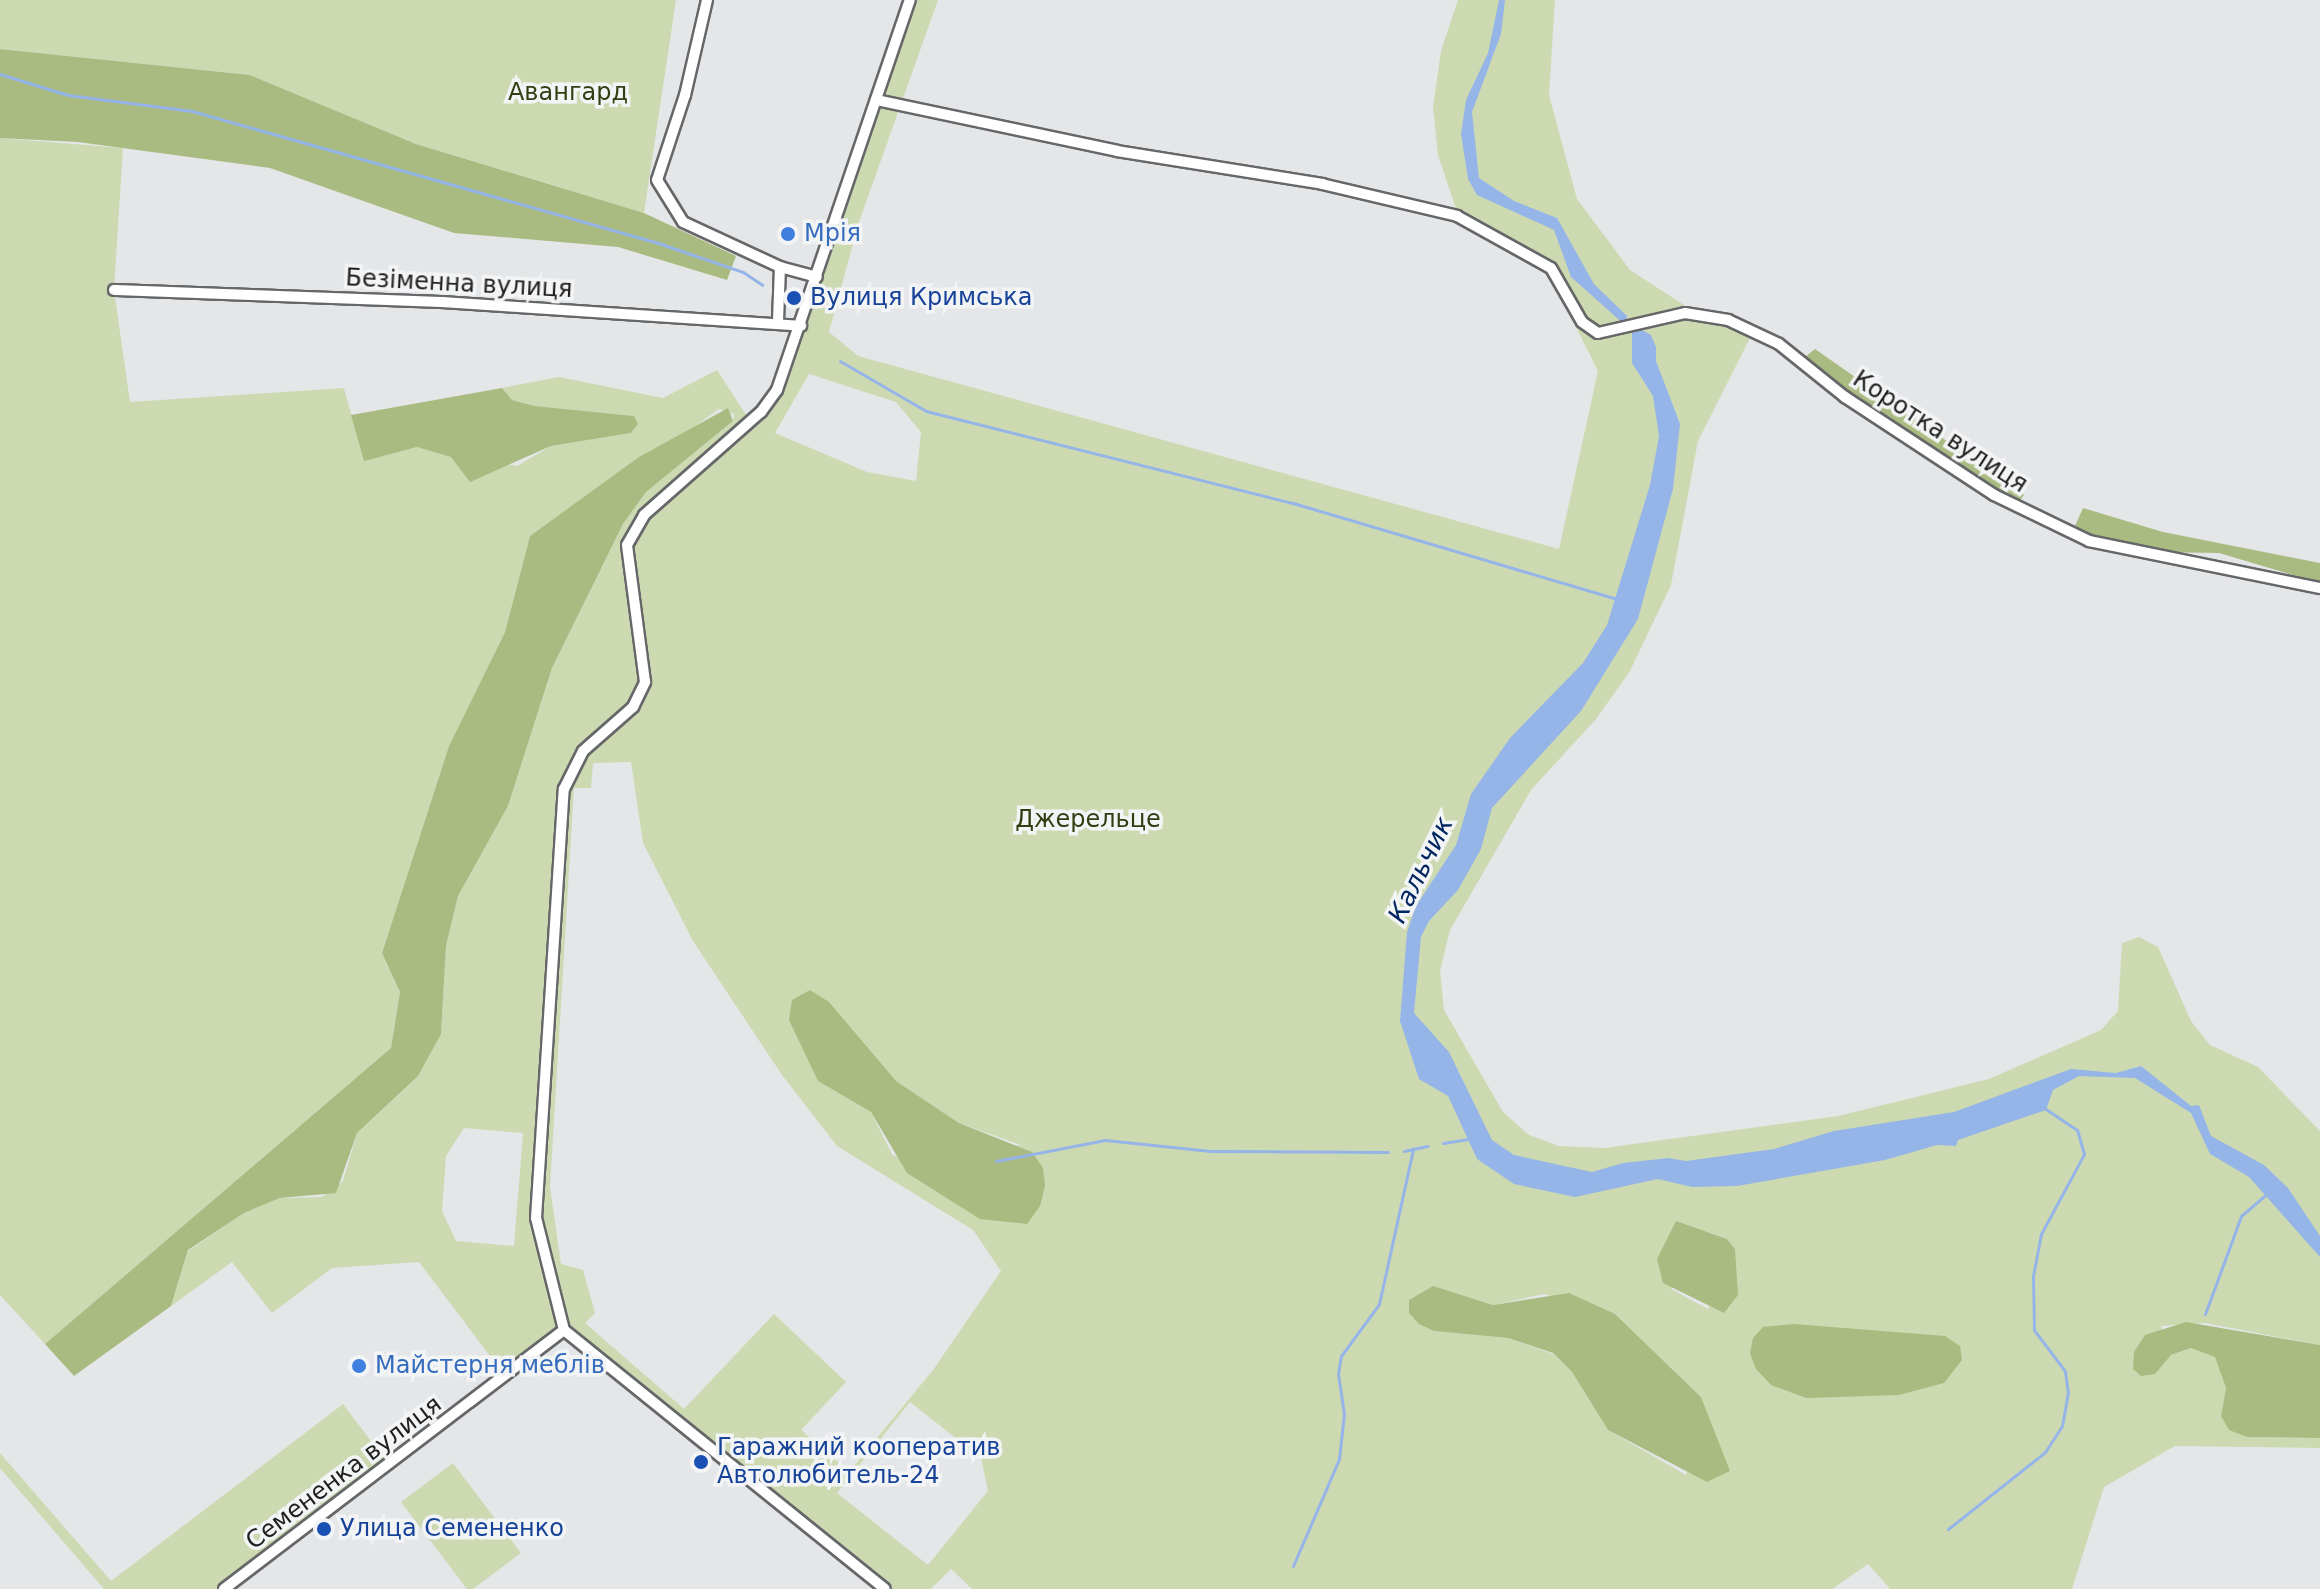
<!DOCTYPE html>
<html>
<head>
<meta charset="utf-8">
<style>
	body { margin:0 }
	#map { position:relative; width:2320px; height:1589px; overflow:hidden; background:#e5e6e8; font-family:"DejaVu Sans",sans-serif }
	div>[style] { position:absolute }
	.green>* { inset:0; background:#cddab1 }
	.forest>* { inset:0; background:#aabb81 }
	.water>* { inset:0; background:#95b5e8 }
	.stream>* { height:3px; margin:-1.5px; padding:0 1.5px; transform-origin:1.5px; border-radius:1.5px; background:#95b5e8 }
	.roads { filter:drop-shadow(2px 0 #666769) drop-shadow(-2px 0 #666769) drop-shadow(0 2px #666769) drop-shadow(0 -2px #666769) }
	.street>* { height:10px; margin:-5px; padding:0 5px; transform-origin:5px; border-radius:5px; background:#fff }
	.dots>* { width:22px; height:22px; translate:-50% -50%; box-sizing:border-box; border:4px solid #f3f4f5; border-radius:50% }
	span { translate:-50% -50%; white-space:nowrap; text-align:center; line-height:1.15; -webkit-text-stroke:7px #f3f4f5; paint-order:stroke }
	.park-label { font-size:24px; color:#333e12 }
	.shop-label { font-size:24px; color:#366cbe }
	.left { translate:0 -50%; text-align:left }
	.street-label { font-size:24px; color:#202021 }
	.transit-label { font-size:24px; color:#164399 }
	.water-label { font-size:26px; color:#002660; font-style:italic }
</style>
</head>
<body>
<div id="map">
	<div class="green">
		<div style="clip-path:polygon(0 0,676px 0,644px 213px,416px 144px,250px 75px,0 49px)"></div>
		<div style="clip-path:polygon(evenodd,910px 0,938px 0,859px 222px,829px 332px,858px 356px,1559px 549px,1598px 371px,1550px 276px,1460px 221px,1438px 155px,1433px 107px,1441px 51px,1458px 0,1555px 0,1549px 95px,1577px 199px,1630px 270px,1698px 314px,1754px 330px,1698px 441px,1671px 585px,1630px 671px,1596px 719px,1531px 790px,1450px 930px,1440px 971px,1444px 1010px,1503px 1112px,1529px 1135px,1559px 1146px,1604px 1148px,1838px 1116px,1989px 1079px,2101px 1030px,2118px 1011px,2122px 943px,2139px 937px,2158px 947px,2191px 1021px,2210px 1045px,2258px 1067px,2320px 1131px,2320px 1345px,2205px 1323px,2161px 1326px,2171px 1355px,2192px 1348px,2216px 1357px,2226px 1388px,2221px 1416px,2247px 1437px,2320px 1438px,2320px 1448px,2175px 1446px,2104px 1487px,2072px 1589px,1890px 1589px,1868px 1564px,1832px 1589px,972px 1589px,951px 1569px,931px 1589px,885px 1589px,564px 1330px,502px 1372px,419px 1262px,332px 1268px,272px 1313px,232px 1262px,171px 1306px,188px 1251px,244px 1213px,280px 1198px,322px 1197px,343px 1181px,357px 1133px,418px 1076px,441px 1033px,446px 946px,458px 896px,508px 806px,552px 668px,623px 524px,646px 492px,733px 421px,734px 414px,719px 409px,674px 441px,651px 450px,530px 536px,505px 632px,449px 746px,382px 953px,400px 992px,391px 1048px,45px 1344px,0 1295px,0 138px,123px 148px,114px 290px,130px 402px,344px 388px,364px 460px,417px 447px,517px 466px,551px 446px,631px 433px,638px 424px,634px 416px,535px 406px,512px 400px,502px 388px,559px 377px,663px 398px,717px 370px,750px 421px,770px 401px,910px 0,809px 374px,896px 402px,921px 432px,916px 481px,867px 472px,775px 433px,809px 374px,910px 0,631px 762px,643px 843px,693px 941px,782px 1075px,837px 1146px,973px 1230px,1001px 1271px,933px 1370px,849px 1472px,801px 1430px,846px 1382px,774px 1314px,684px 1409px,585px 1323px,595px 1313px,583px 1270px,561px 1264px,550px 1187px,574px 788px,591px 788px,593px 763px,631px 762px,910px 0,864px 1048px,896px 1081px,959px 1123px,1021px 1145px,893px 1156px,871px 1112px,818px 1081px,864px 1048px,910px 0,464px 1128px,523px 1133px,514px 1246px,456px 1241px,442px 1211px,446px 1156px,464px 1128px,910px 0,1708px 1232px,1727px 1239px,1735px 1249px,1708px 1309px,1671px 1289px,1708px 1232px,910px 0,1451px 1292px,1493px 1305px,1544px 1294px,1615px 1314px,1701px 1397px,1686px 1475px,1608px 1430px,1572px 1372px,1553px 1354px,1508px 1338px,1434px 1331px,1451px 1292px,910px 0,910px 1402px,981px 1458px,988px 1491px,928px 1565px,837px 1493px,910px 1402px)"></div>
		<div style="clip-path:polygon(343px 1404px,386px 1461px,217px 1589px,104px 1589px,0 1468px,0 1453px,111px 1581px)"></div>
		<div style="clip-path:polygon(453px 1463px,521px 1553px,473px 1589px,467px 1589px,401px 1502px)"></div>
	</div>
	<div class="forest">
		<div style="clip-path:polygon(0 49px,250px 75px,416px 144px,644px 213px,736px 256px,727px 280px,618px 247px,454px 233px,270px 168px,78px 142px,0 138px)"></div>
		<div style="clip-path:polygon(1815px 349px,2024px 495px,2016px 506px,1800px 361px)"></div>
		<div style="clip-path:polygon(502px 388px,512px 400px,535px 406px,634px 416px,638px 424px,631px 433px,551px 446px,470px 482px,451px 457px,417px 447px,364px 461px,351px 415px)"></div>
		<div style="clip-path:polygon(728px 408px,733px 421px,646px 492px,623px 524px,552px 668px,508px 806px,458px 896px,446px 946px,441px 1034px,418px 1076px,357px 1133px,336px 1193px,280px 1198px,244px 1213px,188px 1250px,171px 1306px,74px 1376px,45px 1344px,391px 1048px,400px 992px,382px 953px,449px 746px,505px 632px,530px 536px,639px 457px)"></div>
		<div style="clip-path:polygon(2083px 508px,2163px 532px,2320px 563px,2320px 583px,2219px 553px,2155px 552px,2112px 544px,2074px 528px)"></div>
		<div style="clip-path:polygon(810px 990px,829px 1002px,896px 1081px,959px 1123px,1032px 1152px,1043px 1168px,1045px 1186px,1040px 1206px,1027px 1224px,980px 1219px,907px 1173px,871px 1112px,818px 1081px,789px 1020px,792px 1000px)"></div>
		<div style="clip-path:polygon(1676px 1221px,1727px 1239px,1735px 1249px,1738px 1295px,1724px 1313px,1663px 1283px,1657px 1259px)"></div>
		<div style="clip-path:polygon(1433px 1286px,1493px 1305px,1569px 1293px,1615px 1314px,1701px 1397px,1730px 1471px,1707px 1482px,1608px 1430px,1572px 1372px,1553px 1353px,1508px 1338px,1434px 1331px,1419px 1324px,1409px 1313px,1409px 1300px)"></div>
		<div style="clip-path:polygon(2186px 1322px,2320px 1345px,2320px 1438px,2247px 1437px,2229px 1430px,2221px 1416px,2226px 1388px,2215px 1357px,2191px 1348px,2171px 1355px,2155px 1374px,2141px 1376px,2133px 1369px,2134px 1352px,2145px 1335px)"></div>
		<div style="clip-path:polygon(1794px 1324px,1945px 1336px,1960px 1346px,1962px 1360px,1944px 1383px,1899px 1395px,1806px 1398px,1771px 1385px,1756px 1369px,1750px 1353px,1753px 1338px,1763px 1327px)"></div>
	</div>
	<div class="water">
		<div style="clip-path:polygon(1499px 0,1505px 0,1501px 34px,1472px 112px,1479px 178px,1514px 201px,1557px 218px,1594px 284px,1627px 316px,1626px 326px,1571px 277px,1554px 230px,1477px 195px,1468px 179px,1461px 134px,1466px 100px,1488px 53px)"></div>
		<div style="clip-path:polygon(1640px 329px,1651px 335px,1656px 347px,1656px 361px,1680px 424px,1673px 489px,1638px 619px,1581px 711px,1492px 808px,1481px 849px,1458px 890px,1429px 921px,1421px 937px,1414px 1013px,1449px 1052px,1492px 1140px,1514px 1155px,1592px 1172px,1623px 1163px,1669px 1158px,1686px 1161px,1774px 1149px,1834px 1131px,1954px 1112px,2071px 1069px,2116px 1073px,2141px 1066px,2191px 1106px,2199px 1105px,2211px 1136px,2264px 1165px,2288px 1188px,2320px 1236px,2320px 1257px,2249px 1177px,2210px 1154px,2191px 1113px,2135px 1078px,2079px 1076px,2053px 1090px,2046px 1110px,1958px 1140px,1956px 1146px,1937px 1145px,1885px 1160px,1737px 1186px,1692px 1187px,1658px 1179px,1575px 1197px,1514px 1184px,1477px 1159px,1448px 1096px,1419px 1079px,1400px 1021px,1407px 932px,1416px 906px,1456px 845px,1471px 794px,1510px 738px,1583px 663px,1607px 625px,1650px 485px,1659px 436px,1653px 396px,1632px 363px,1632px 332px)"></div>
	</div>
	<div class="stream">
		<div style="left:0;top:74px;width:71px;rotate:17.2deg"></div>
		<div style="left:68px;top:95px;width:125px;rotate:7.4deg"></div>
		<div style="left:192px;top:111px;width:491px;rotate:15.8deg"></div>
		<div style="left:664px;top:245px;width:83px;rotate:18.9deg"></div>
		<div style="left:743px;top:272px;width:23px;rotate:34deg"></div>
		<div style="left:840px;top:361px;width:99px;rotate:30.2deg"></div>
		<div style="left:926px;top:411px;width:378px;rotate:14.1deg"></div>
		<div style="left:1293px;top:503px;width:338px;rotate:16.5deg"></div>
		<div style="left:1443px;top:1143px;width:24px;rotate:-9deg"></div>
		<div style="left:1404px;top:1151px;width:24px;rotate:-12deg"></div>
		<div style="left:996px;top:1161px;width:111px;rotate:-10.9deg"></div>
		<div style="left:1105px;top:1140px;width:106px;rotate:6deg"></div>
		<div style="left:1210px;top:1151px;width:178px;rotate:0.3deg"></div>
		<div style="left:2205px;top:1314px;width:104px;rotate:-69.8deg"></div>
		<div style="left:2241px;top:1216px;width:35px;rotate:-41deg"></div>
		<div style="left:1948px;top:1529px;width:124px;rotate:-38.4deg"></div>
		<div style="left:2045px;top:1452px;width:31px;rotate:-57deg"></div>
		<div style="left:2062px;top:1426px;width:34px;rotate:-80deg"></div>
		<div style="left:2068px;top:1393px;width:22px;rotate:-98deg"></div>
		<div style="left:2065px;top:1371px;width:51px;rotate:-127.1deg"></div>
		<div style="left:2034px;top:1330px;width:54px;rotate:-91.1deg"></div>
		<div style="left:2033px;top:1276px;width:43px;rotate:-79.2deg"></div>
		<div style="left:2041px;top:1234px;width:91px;rotate:-61.7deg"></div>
		<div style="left:2084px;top:1154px;width:25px;rotate:-106deg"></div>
		<div style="left:2077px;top:1130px;width:40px;rotate:-146deg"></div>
		<div style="left:1293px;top:1566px;width:116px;rotate:-66.7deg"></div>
		<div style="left:1339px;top:1459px;width:45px;rotate:-83.7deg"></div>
		<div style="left:1344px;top:1414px;width:40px;rotate:-98.5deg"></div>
		<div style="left:1338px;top:1374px;width:18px;rotate:-81deg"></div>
		<div style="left:1341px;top:1356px;width:64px;rotate:-53.8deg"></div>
		<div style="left:1379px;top:1304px;width:159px;rotate:-77.6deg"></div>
	</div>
	<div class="roads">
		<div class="street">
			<div style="left:707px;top:0;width:98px;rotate:103deg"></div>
			<div style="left:685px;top:95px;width:89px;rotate:108.2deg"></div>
			<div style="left:657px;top:180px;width:49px;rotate:58.2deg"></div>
			<div style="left:683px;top:222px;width:107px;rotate:24.9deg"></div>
			<div style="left:780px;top:267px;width:38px;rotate:15deg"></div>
			<div style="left:876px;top:100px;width:246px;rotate:11.9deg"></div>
			<div style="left:1117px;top:151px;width:208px;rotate:9.1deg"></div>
			<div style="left:1322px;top:184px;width:139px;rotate:13.3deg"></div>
			<div style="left:1457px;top:216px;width:107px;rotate:29deg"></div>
			<div style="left:1551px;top:268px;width:62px;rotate:60.1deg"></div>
			<div style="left:1582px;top:322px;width:19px;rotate:35deg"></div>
			<div style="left:1598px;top:333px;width:89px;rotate:-12.9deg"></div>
			<div style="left:1685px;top:313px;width:44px;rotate:9.2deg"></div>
			<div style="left:1728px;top:320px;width:56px;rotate:25.2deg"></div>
			<div style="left:1779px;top:344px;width:85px;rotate:38.8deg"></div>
			<div style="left:1845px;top:397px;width:178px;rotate:33.3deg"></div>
			<div style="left:1994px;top:495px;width:106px;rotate:25.8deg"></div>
			<div style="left:2089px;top:541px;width:236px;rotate:11.5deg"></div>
			<div style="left:114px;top:290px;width:329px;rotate:2.1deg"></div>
			<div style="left:443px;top:302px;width:359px;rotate:3.8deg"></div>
			<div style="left:778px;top:321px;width:54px;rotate:-87.9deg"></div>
			<div style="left:564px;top:1330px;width:115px;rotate:-104deg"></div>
			<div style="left:536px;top:1218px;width:430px;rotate:-86.3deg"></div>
			<div style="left:564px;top:789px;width:42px;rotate:-63.4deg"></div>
			<div style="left:583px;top:751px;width:67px;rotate:-41.3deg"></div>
			<div style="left:633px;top:707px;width:28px;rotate:-64deg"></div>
			<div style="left:645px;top:682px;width:138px;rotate:-97.5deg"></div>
			<div style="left:627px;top:545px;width:34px;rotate:-60deg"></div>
			<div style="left:644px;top:515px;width:156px;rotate:-41.4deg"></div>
			<div style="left:761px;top:412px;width:27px;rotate:-54deg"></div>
			<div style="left:777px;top:390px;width:412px;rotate:-71.2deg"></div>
			<div style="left:564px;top:1330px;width:412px;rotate:38.9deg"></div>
			<div style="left:224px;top:1589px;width:427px;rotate:-37.3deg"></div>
		</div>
	</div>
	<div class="dots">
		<div style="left:788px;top:234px;background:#3f7fe0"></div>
		<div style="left:794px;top:298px;background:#1a4fb4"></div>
		<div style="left:359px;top:1366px;background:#3f7fe0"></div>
		<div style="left:701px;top:1462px;background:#1a4fb4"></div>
		<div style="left:324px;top:1529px;background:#1a4fb4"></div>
	</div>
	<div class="park-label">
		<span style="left:568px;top:93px">Авангард</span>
		<span style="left:1088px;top:820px">Джерельце</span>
	</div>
	<div class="shop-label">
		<span class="left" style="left:804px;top:234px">Мрія</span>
		<span class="left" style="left:375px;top:1366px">Майстерня меблів</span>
	</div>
	<div class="street-label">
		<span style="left:459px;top:284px;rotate:3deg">Безіменна вулиця</span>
		<span style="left:1940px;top:432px;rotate:33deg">Коротка вулиця</span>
		<span style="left:344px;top:1473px;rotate:-37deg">Семененка вулиця</span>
	</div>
	<div class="transit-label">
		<span class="left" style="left:810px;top:298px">Вулиця Кримська</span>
		<span class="left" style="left:717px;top:1462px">Гаражний кооператив<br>Автолюбитель-24</span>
		<span class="left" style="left:340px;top:1529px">Улица Семененко</span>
	</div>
	<div class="water-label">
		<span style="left:1421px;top:870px;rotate:-64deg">Кальчик</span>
	</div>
</div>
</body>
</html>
